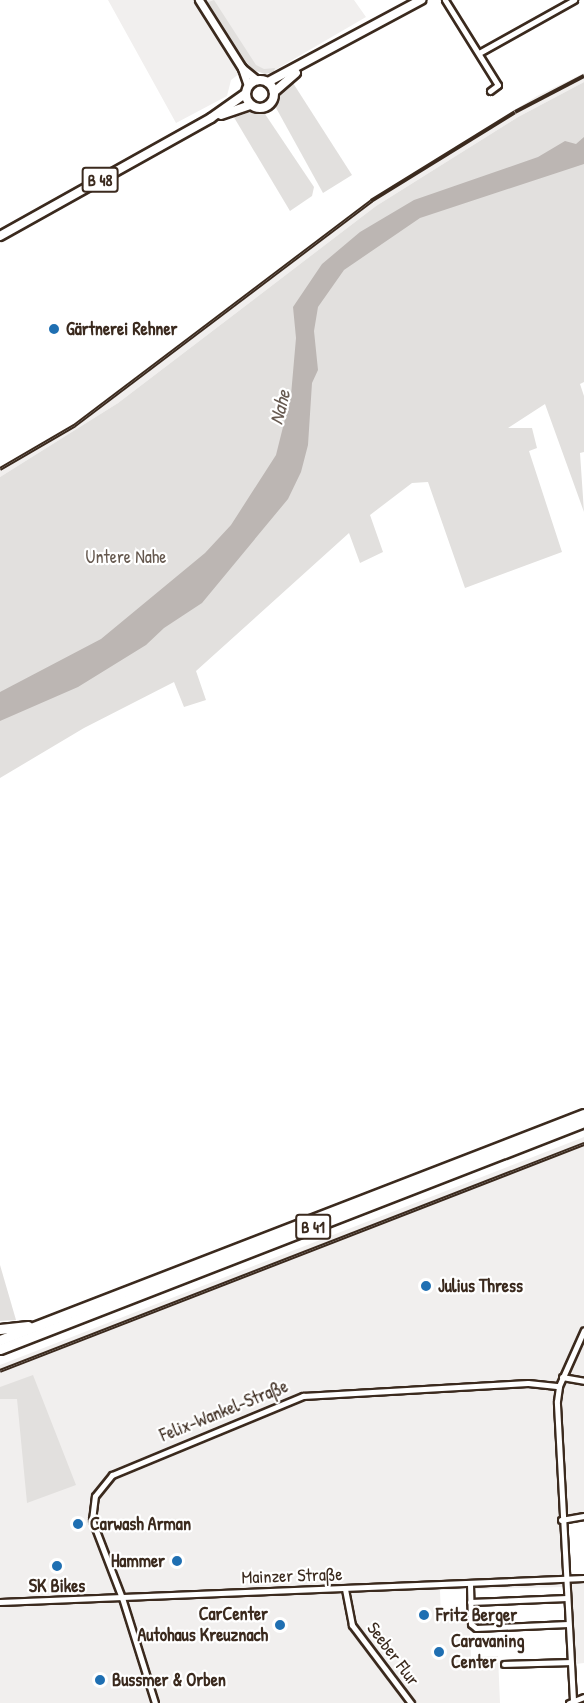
<!DOCTYPE html>
<html>
<head>
<meta charset="utf-8">
<style>
	body { margin:0 }
	#map { position:relative; width:584px; height:1703px; overflow:hidden; background:#fff; font-family:"Patrick Hand",sans-serif }
	div>[style] { position:absolute }
	.built>* { inset:0; background:#f1efee }
	.green>* { inset:0; background:#e2e0de }
	.water>* { inset:0; background:#bcb6b3 }
	.roads { filter:drop-shadow(2px 0 #3b2a1e) drop-shadow(-2px 0 #3b2a1e) drop-shadow(0 2px #3b2a1e) drop-shadow(0 -2px #3b2a1e) }
	.street>* { height:5px; margin:-2.5px; padding:0 2.5px; transform-origin:2.5px; border-radius:2.5px; background:#fff }
	.secondary>* { height:7px; margin:-3.5px; padding:0 3.5px; transform-origin:3.5px; border-radius:3.5px; background:#fff }
	.primary>* { height:8px; margin:-4px; padding:0 4px; transform-origin:4px; border-radius:4px; background:#fff }
	.primary>.ring { margin:-4px; padding:0; box-sizing:content-box; background:none; border:8px solid #fff; border-radius:50% }
	.highway>* { height:9px; margin:-4.5px; padding:0 4.5px; transform-origin:4.5px; border-radius:4.5px; background:#fff }
	.rail>* { height:4px; margin-top:-2px; transform-origin:0; background:repeating-linear-gradient(90deg,#fff 0 4.5px,#3b2a1e 0 9px); box-sizing:border-box; border-block:2px solid #3b2a1e }
	.dots>* { width:16px; height:16px; translate:-50% -50%; box-sizing:border-box; border:3px solid #fff; border-radius:50% }
	span { translate:-50% -50%; white-space:nowrap; text-align:center; line-height:1.15; -webkit-text-stroke:4.5px #fff; paint-order:stroke }
	.shield-label span { padding:2px 4px; background:#fff; border:2px solid; border-radius:4px; -webkit-text-stroke-width:0 }
	.shield-label { font-size:16px; color:#3b2a1e; font-weight:700 }
	.poi-label { font-size:18px; color:#3b2a1e; font-weight:700 }
	.left { translate:0 -50%; text-align:left }
	.right { translate:-100% -50%; text-align:right }
	.park-label { font-size:18px; color:#65584e }
	.street-label { font-size:18px; color:#3b2a1e }
	.water-label { font-size:20px; color:#685b52; font-style:italic }
</style>
</head>
<body>
<div id="map">
	<div class="built">
		<div style="clip-path:polygon(108px 0,354px 0,366px 17px,275px 70px,247px 68px,231px 80px,227px 96px,176px 123px)"></div>
		<div style="clip-path:polygon(584px 73px,584px 82px,518px 117px,376px 206px,118px 403px,0 477px,0 467px,75px 424px,370px 200px,537px 96px)"></div>
		<div style="clip-path:polygon(584px 1137px,584px 1516px,561px 1520px,564px 1578px,584px 1578px,584px 1663px,568px 1665px,565px 1587px,440px 1590px,441px 1618px,469px 1617px,471px 1657px,498px 1656px,500px 1703px,0 1703px,0 1365px)"></div>
	</div>
	<div class="green">
		<div style="clip-path:polygon(214px 0,256px 65px,264px 69px,275px 68px,274px 72px,265px 74px,250px 69px,206px 3px)"></div>
		<div style="clip-path:polygon(584px 82px,584px 382px,580px 384px,584px 396px,584px 452px,580px 453px,584px 512px,545px 404px,508px 428px,532px 428px,537px 448px,529px 451px,562px 552px,465px 588px,428px 482px,412px 483px,370px 515px,383px 552px,360px 563px,349px 533px,196px 671px,206px 700px,184px 707px,174px 682px,84px 728px,0 778px,0 477px,118px 403px,376px 206px,518px 117px)"></div>
		<div style="clip-path:polygon(293px 83px,352px 175px,323px 193px,275px 106px,279px 91px)"></div>
		<div style="clip-path:polygon(246px 110px,265px 114px,314px 187px,312px 196px,290px 211px,232px 114px)"></div>
		<div style="clip-path:polygon(0 1265px,16px 1320px,0 1321px)"></div>
		<div style="clip-path:polygon(33px 1375px,76px 1485px,27px 1503px,17px 1399px,0 1399px,0 1387px)"></div>
	</div>
	<div class="water">
		<div style="clip-path:polygon(584px 137px,584px 164px,420px 218px,344px 270px,318px 307px,314px 331px,318px 370px,312px 383px,308px 445px,301px 472px,288px 499px,202px 603px,164px 628px,146px 645px,78px 687px,0 721px,0 692px,101px 639px,205px 553px,231px 525px,276px 455px,291px 395px,296px 338px,293px 307px,322px 264px,360px 232px,414px 200px,538px 157px,565px 141px,576px 144px)"></div>
	</div>
	<div class="roads">
		<div class="street">
			<div style="left:445px;top:0;width:100px;rotate:58.1deg"></div>
			<div style="left:498px;top:85px;width:10px;rotate:143deg"></div>
			<div style="left:479px;top:53px;width:109px;rotate:-29.2deg"></div>
			<div style="left:562px;top:1377px;width:22px;rotate:10deg"></div>
			<div style="left:561px;top:1520px;width:23px;rotate:-10deg"></div>
			<div style="left:470px;top:1584px;width:40px;rotate:88.6deg"></div>
			<div style="left:471px;top:1624px;width:6px;rotate:39deg"></div>
			<div style="left:476px;top:1628px;width:92px;rotate:-2.5deg"></div>
			<div style="left:345px;top:1589px;width:37px;rotate:79deg"></div>
			<div style="left:352px;top:1625px;width:98px;rotate:52.9deg"></div>
			<div style="left:0;top:1602px;width:584px;rotate:-2.35deg"></div>
			<div style="left:470px;top:1602px;width:97px;rotate:-2.4deg"></div>
			<div style="left:504px;top:1664px;width:66px;rotate:-1.7deg"></div>
			<div style="left:573px;top:1700px;width:299px;rotate:-93.1deg"></div>
			<div style="left:557px;top:1401px;width:15px;rotate:-82deg"></div>
			<div style="left:559px;top:1386px;width:61px;rotate:-65.9deg"></div>
			<div style="left:155px;top:1703px;width:110px;rotate:-107.4deg"></div>
			<div style="left:122px;top:1598px;width:84px;rotate:-111deg"></div>
			<div style="left:92px;top:1520px;width:24px;rotate:-83deg"></div>
			<div style="left:95px;top:1496px;width:27px;rotate:-51deg"></div>
			<div style="left:112px;top:1475px;width:207px;rotate:-22.5deg"></div>
			<div style="left:303px;top:1396px;width:225px;rotate:-3.3deg"></div>
			<div style="left:528px;top:1383px;width:31px;rotate:6deg"></div>
			<div style="left:569px;top:1703px;width:16px;rotate:-22deg"></div>
		</div>
		<div class="secondary">
			<div style="left:199px;top:0;width:80px;rotate:57.7deg"></div>
			<div style="left:242px;top:68px;width:19px;rotate:39deg"></div>
			<div style="left:242px;top:68px;width:18px;rotate:71deg"></div>
		</div>
		<div class="primary">
			<div class="ring" style="left:246px;top:80px;width:20px;height:20px"></div>
			<div style="left:268px;top:82px;width:174px;rotate:-28.2deg"></div>
			<div style="left:274px;top:92px;width:29px;rotate:-41deg"></div>
			<div style="left:221px;top:115px;width:31px;rotate:-19deg"></div>
			<div style="left:0;top:236px;width:242px;rotate:-29.2deg"></div>
			<div style="left:211px;top:118px;width:42px;rotate:-35.2deg"></div>
		</div>
		<div class="highway">
			<div style="left:0;top:1329px;width:28px;rotate:-6deg"></div>
			<div style="left:0;top:1340px;width:626px;rotate:-21.16deg"></div>
			<div style="left:0;top:1349px;width:627px;rotate:-21.24deg"></div>
		</div>
	</div>
	<div class="rail">
		<div style="left:0;top:469px;width:86px;rotate:-30.2deg"></div>
		<div style="left:74px;top:426px;width:373px;rotate:-37.1deg"></div>
		<div style="left:371px;top:201px;width:169px;rotate:-31.7deg"></div>
		<div style="left:515px;top:112px;width:78px;rotate:-27.6deg"></div>
		<div style="left:0;top:1371px;width:627px;rotate:-21.24deg"></div>
	</div>
	<div class="dots">
		<div style="left:54px;top:329px;background:#1f6fb2"></div>
		<div style="left:426px;top:1286px;background:#1f6fb2"></div>
		<div style="left:78px;top:1524px;background:#1f6fb2"></div>
		<div style="left:177px;top:1561px;background:#1f6fb2"></div>
		<div style="left:57px;top:1566px;background:#1f6fb2"></div>
		<div style="left:424px;top:1615px;background:#1f6fb2"></div>
		<div style="left:280px;top:1625px;background:#1f6fb2"></div>
		<div style="left:439px;top:1652px;background:#1f6fb2"></div>
		<div style="left:100px;top:1680px;background:#1f6fb2"></div>
	</div>
	<div class="shield-label">
		<span style="left:100px;top:180px">B 48</span>
		<span style="left:313px;top:1227px">B 41</span>
	</div>
	<div class="poi-label">
		<span class="left" style="left:66px;top:329px">Gärtnerei Rehner</span>
		<span class="left" style="left:438px;top:1286px">Julius Thress</span>
		<span class="left" style="left:90px;top:1524px">Carwash Arman</span>
		<span class="right" style="left:165px;top:1561px">Hammer</span>
		<span style="left:57px;top:1586px">SK Bikes</span>
		<span class="right" style="left:268px;top:1625px">CarCenter<br>Autohaus Kreuznach</span>
		<span class="left" style="left:436px;top:1615px">Fritz Berger</span>
		<span class="left" style="left:451px;top:1652px">Caravaning<br>Center</span>
		<span class="left" style="left:112px;top:1680px">Bussmer &amp; Orben</span>
	</div>
	<div class="park-label">
		<span style="left:126px;top:557px">Untere Nahe</span>
	</div>
	<div class="street-label">
		<span style="left:224px;top:1411px;rotate:-22deg">Felix-Wankel-Straße</span>
		<span style="left:292px;top:1576px;rotate:-2deg">Mainzer Straße</span>
		<span style="left:393px;top:1654px;rotate:53deg">Seeber Flur</span>
	</div>
	<div class="water-label">
		<span style="left:279px;top:407px;rotate:-76deg">Nahe</span>
	</div>
</div>
</body>
</html>
